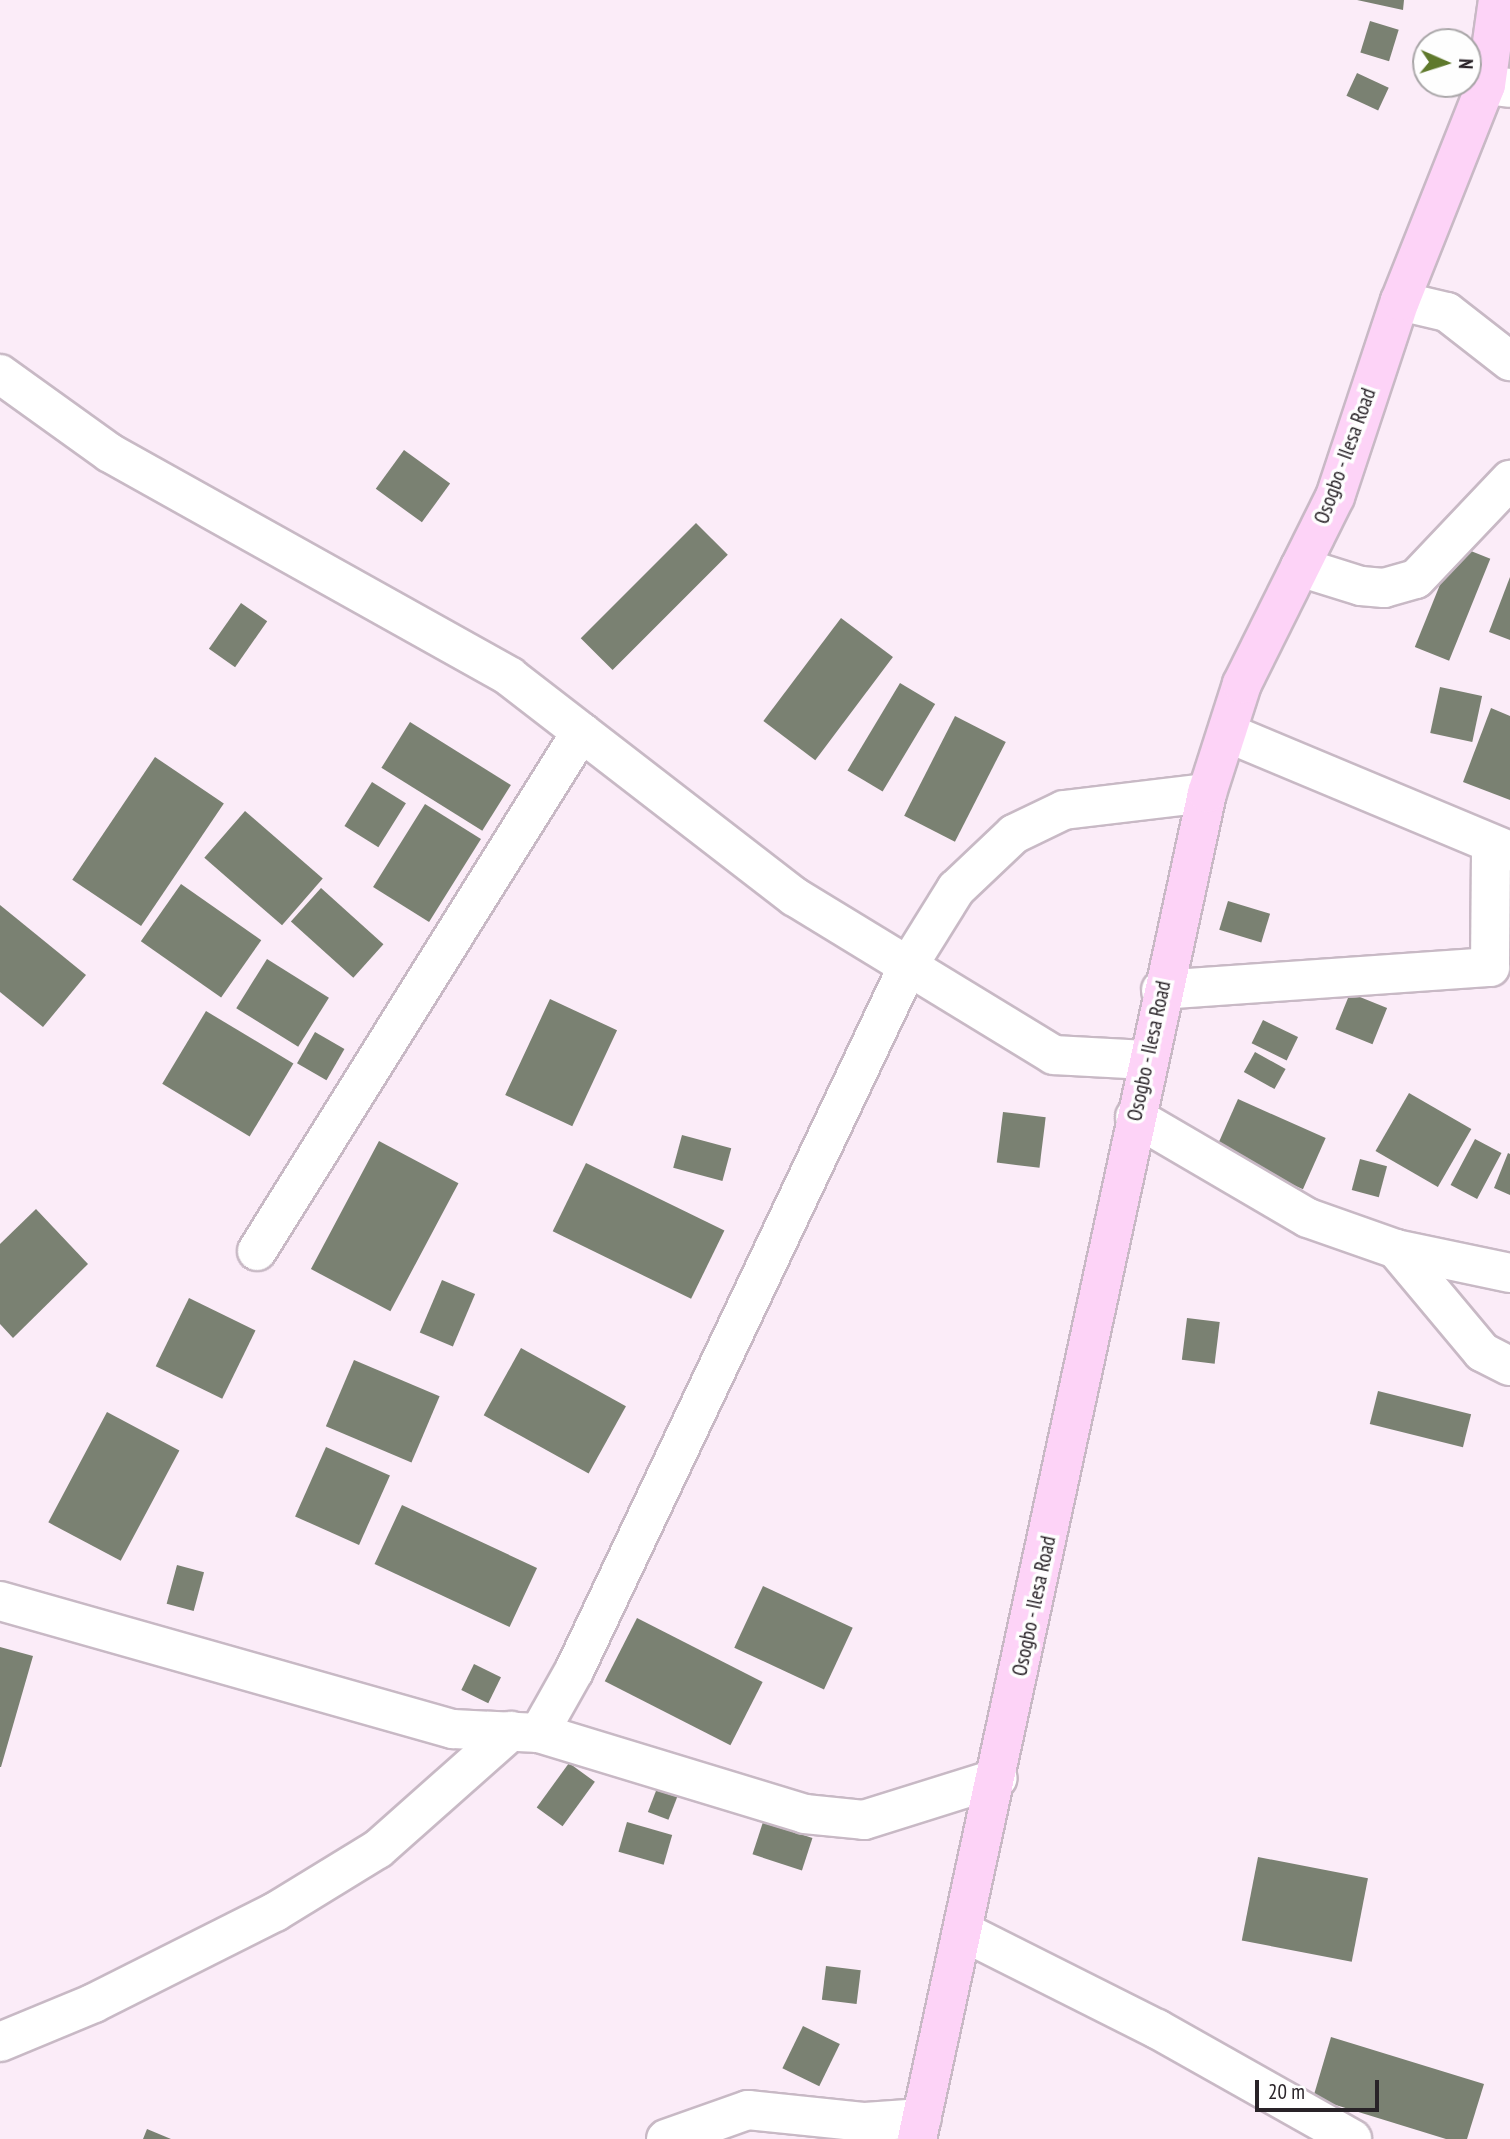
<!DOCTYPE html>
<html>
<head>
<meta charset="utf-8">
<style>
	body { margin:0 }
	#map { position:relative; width:1510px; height:2139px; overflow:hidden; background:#fbecf8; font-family:"PT Sans Narrow",sans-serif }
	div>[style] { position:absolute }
	.building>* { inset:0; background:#7a8172; transform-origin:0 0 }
	.roads { filter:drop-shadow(2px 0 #c8b9c5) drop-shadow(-2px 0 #c8b9c5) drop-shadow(0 2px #c8b9c5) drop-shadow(0 -2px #c8b9c5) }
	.minor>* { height:38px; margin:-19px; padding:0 19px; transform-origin:19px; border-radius:19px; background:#fff }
	.major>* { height:38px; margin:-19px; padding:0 19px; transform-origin:19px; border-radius:19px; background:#fdd3f7 }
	span { translate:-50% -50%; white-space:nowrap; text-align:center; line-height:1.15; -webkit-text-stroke:7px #fefefe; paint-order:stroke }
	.street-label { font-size:21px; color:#292328 }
	.north { position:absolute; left:1412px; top:28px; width:70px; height:70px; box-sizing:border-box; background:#fefefe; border:2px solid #a9a6a8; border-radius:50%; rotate:93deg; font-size:19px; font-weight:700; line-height:28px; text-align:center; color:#292328 }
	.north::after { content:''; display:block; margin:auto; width:24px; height:32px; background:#5f792c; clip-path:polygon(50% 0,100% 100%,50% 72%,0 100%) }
	.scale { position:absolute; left:1255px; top:2080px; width:124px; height:32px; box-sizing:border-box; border:4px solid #292328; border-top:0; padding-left:9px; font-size:21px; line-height:24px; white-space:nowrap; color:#292328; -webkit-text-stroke:5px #fefefe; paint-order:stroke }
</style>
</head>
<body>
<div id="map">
	<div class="building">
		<div style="clip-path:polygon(1357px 0,1404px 0,1403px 10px)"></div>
		<div style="left:1370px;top:21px;width:30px;height:33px;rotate:17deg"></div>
		<div style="left:1357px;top:73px;width:35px;height:25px;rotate:25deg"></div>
		<div style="left:404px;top:450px;width:57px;height:48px;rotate:36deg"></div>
		<div style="left:696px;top:523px;width:45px;height:163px;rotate:45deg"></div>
		<div style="left:1456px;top:545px;width:37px;height:110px;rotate:22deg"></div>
		<div style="clip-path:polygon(1510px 577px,1510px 640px,1489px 632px)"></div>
		<div style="left:241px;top:603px;width:32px;height:56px;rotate:35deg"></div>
		<div style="left:841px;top:618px;width:65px;height:129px;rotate:37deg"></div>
		<div style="left:900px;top:683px;width:41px;height:102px;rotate:31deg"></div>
		<div style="left:1440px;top:687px;width:43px;height:47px;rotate:12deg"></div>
		<div style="clip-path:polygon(1491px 708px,1510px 716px,1510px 800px,1463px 782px)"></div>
		<div style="left:955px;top:716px;width:57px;height:112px;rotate:27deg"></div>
		<div style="left:410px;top:722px;width:119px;height:54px;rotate:32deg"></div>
		<div style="left:155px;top:757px;width:83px;height:148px;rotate:34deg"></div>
		<div style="left:372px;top:782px;width:40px;height:52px;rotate:32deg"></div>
		<div style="left:425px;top:804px;width:66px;height:98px;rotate:32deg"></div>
		<div style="left:245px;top:811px;width:103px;height:62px;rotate:41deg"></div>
		<div style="left:181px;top:884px;width:98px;height:70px;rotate:35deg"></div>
		<div style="left:321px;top:888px;width:84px;height:45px;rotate:42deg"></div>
		<div style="left:1228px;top:901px;width:44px;height:30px;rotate:17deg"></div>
		<div style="clip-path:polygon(0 905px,86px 975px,43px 1027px,0 992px)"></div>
		<div style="left:267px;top:959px;width:73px;height:58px;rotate:32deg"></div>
		<div style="left:1350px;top:993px;width:40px;height:39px;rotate:22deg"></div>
		<div style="left:550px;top:999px;width:74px;height:106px;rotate:25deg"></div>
		<div style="left:206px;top:1011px;width:102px;height:85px;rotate:31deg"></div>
		<div style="left:1263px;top:1020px;width:39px;height:26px;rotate:26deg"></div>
		<div style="left:315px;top:1032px;width:34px;height:36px;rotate:30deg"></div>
		<div style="left:1255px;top:1052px;width:35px;height:23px;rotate:29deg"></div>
		<div style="left:1409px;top:1093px;width:72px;height:67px;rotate:30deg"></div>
		<div style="left:1238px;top:1099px;width:96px;height:56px;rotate:24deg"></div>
		<div style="left:1003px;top:1112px;width:43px;height:51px;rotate:7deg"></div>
		<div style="left:682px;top:1135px;width:51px;height:34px;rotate:15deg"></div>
		<div style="left:1475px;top:1139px;width:30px;height:52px;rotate:28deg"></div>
		<div style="left:379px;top:1141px;width:90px;height:145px;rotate:28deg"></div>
		<div style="clip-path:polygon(1508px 1153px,1510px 1154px,1510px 1195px,1494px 1188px)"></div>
		<div style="left:1360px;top:1159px;width:28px;height:32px;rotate:15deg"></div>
		<div style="left:586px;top:1163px;width:154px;height:76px;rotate:26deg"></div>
		<div style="clip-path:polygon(36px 1209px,88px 1264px,13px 1338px,0 1324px,0 1244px)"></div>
		<div style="left:442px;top:1280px;width:36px;height:57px;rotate:23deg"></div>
		<div style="left:189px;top:1298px;width:74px;height:76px;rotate:26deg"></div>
		<div style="left:1187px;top:1318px;width:33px;height:42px;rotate:7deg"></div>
		<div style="left:521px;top:1348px;width:120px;height:77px;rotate:29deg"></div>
		<div style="left:354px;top:1360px;width:93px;height:72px;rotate:23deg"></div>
		<div style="left:1378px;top:1391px;width:96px;height:34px;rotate:14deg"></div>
		<div style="left:107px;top:1412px;width:82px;height:125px;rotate:28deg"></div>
		<div style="left:326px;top:1447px;width:70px;height:76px;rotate:24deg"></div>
		<div style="left:402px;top:1505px;width:149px;height:65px;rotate:25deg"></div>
		<div style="left:177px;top:1565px;width:28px;height:40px;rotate:15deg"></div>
		<div style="left:763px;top:1586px;width:99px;height:68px;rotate:25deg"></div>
		<div style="left:637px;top:1618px;width:141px;height:71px;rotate:27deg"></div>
		<div style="clip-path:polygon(0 1647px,33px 1656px,1px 1767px,0 1767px)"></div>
		<div style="left:474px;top:1664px;width:30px;height:29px;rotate:26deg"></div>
		<div style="left:569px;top:1763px;width:32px;height:55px;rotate:36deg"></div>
		<div style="left:659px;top:1783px;width:22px;height:31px;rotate:21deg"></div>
		<div style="left:627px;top:1822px;width:47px;height:31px;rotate:16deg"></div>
		<div style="left:763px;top:1822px;width:52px;height:34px;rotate:18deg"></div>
		<div style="left:1258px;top:1857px;width:112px;height:85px;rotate:11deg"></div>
		<div style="left:826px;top:1966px;width:35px;height:34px;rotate:7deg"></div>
		<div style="left:803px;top:2026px;width:41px;height:47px;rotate:26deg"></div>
		<div style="clip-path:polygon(1331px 2037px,1484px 2084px,1467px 2139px,1446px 2139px,1313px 2098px)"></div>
		<div style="clip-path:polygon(147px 2129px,171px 2139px,143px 2139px)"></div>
	</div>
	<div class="roads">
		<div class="minor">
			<div style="left:1486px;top:85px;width:24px;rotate:7deg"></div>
			<div style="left:1400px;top:301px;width:48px;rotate:13.2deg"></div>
			<div style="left:1447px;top:312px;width:80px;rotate:37.9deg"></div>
			<div style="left:0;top:374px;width:135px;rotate:35.7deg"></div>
			<div style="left:110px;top:453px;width:458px;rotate:29.2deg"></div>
			<div style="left:510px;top:677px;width:360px;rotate:37.7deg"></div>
			<div style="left:795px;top:897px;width:303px;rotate:31.4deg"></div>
			<div style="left:1054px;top:1055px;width:92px;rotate:3.1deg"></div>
			<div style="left:1300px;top:567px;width:64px;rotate:17.3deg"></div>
			<div style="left:1361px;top:586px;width:23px;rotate:5deg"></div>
			<div style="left:1384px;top:588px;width:33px;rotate:-16deg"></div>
			<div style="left:1416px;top:579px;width:137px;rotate:-46.5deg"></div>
			<div style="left:1228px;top:733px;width:306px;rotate:22.7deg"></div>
			<div style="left:1161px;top:990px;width:330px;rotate:-4deg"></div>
			<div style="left:1490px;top:967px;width:119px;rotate:-89.5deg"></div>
			<div style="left:1135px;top:1117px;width:200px;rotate:30.3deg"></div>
			<div style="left:1308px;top:1218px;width:93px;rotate:19.4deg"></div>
			<div style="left:1396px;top:1249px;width:116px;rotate:11.9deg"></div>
			<div style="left:1396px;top:1249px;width:134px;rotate:50.1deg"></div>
			<div style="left:1482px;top:1352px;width:31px;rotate:27deg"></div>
			<div style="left:257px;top:1251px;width:612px;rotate:-58.02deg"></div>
			<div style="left:0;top:1601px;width:471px;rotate:15.8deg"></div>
			<div style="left:453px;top:1729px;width:86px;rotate:2.7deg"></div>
			<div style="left:539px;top:1733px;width:278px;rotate:16.9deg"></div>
			<div style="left:805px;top:1814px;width:59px;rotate:5.8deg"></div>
			<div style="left:864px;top:1820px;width:140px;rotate:-17.4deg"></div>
			<div style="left:539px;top:1733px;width:71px;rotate:-60.6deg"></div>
			<div style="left:574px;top:1671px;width:780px;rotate:-64.65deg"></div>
			<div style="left:908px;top:966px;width:91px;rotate:-58.1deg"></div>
			<div style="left:956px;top:889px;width:80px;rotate:-43.5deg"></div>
			<div style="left:1014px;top:834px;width:55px;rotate:-25.6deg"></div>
			<div style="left:1064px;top:810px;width:144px;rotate:-6.8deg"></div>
			<div style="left:966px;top:1933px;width:214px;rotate:26.7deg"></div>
			<div style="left:1157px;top:2029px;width:224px;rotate:29.4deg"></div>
			<div style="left:0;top:2042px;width:102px;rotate:-22.5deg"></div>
			<div style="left:94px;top:2003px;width:203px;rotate:-26.7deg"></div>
			<div style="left:275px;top:1912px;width:121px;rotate:-31.5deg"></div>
			<div style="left:378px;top:1849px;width:178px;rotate:-41.6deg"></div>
			<div style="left:666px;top:2139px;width:87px;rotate:-19.5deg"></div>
			<div style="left:748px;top:2110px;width:118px;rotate:5.9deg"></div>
			<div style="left:865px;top:2122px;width:57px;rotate:-4deg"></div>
		</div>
		<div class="major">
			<div style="left:917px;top:2139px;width:1377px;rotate:-77.84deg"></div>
			<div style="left:1207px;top:793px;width:114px;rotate:-72.2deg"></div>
			<div style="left:1242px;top:684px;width:209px;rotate:-63.6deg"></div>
			<div style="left:1335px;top:497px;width:206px;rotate:-71.7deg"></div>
			<div style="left:1400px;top:301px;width:232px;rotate:-68.3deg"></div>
			<div style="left:1486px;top:85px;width:86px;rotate:-82deg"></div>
		</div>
	</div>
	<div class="street-label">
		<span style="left:1345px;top:456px;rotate:-70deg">Osogbo - Ilesa Road</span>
		<span style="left:1149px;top:1051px;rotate:-78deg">Osogbo - Ilesa Road</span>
		<span style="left:1034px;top:1606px;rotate:-78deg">Osogbo - Ilesa Road</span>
	</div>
	<div class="north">N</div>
	<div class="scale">20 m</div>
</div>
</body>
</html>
